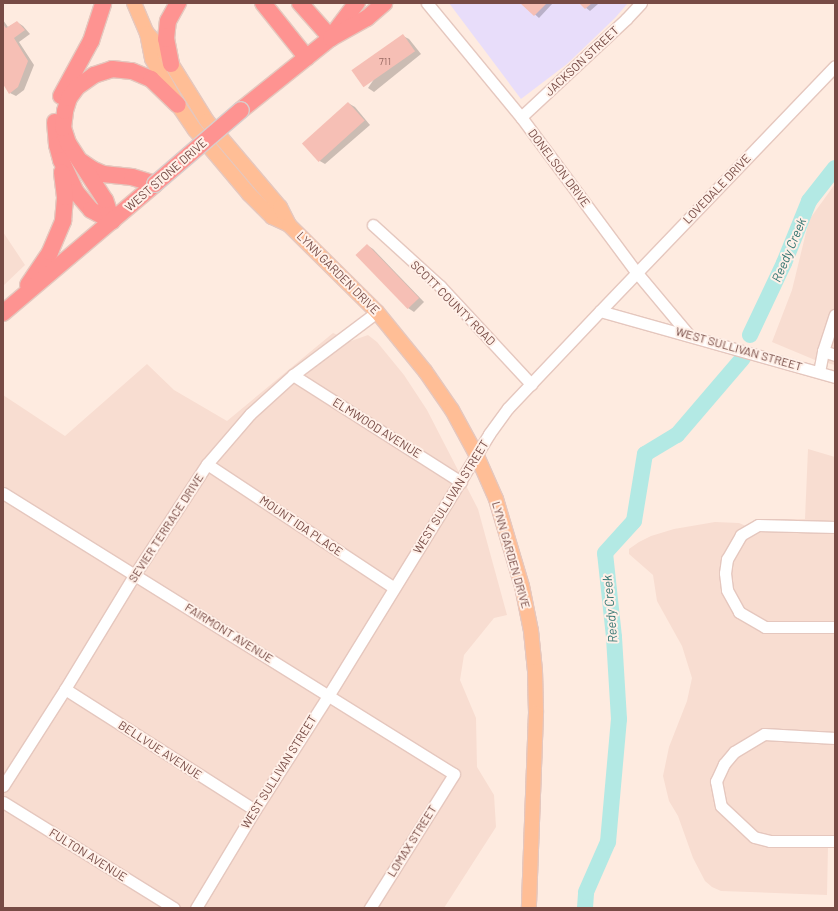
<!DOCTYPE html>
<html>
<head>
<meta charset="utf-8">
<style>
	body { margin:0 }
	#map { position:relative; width:838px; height:911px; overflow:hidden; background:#feebe0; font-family:Barlow,sans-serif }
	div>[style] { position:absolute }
	.residential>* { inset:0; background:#f8ddd1 }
	.education>* { inset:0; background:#e8ddfa }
	.shadow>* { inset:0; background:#0003 }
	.river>* { height:16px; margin:-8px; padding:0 8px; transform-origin:8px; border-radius:8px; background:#b3e9e4 }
	.building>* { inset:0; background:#f6bfb5; transform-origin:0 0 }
	.roads { filter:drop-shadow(1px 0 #e5c7be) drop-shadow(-1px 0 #e5c7be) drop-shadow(0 1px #e5c7be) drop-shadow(0 -1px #e5c7be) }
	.minor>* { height:11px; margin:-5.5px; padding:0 5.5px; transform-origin:5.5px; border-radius:5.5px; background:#fff }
	.major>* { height:14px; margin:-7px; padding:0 7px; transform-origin:7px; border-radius:7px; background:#ffbe96 }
	.highway>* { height:16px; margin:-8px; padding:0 8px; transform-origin:8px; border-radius:8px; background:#fe9391 }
	.bridges { filter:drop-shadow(1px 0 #d9cdcb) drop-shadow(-1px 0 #d9cdcb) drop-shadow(0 1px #d9cdcb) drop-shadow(0 -1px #d9cdcb) }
	.highway-bridge>* { height:16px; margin:-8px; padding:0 8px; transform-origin:8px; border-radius:8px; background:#fe9391 }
	span { translate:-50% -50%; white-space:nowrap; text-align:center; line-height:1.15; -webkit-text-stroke:4px #fff0e8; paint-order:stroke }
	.number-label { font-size:10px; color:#976861 }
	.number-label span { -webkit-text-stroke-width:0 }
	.street-label { font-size:12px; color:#774b45 }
	.water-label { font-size:13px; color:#357672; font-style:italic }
	.frame { position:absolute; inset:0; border:4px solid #774b45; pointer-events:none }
</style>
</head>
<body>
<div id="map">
	<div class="residential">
		<div style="clip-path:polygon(835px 184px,835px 365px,815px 360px,772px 342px,792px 290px,809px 220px)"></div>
		<div style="clip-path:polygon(3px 232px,25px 265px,3px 286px)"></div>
		<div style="clip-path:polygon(333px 333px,351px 341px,368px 335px,377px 342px,404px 375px,427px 410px,478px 509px,507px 615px,494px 618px,464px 655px,460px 680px,476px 718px,477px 767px,494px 795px,496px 827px,444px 908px,3px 908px,3px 395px,65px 436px,147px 364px,174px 390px,227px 421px)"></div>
		<div style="clip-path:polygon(808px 449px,835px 457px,835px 846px,828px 846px,827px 895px,721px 891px,712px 887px,705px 881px,693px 858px,678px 816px,669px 801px,663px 776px,669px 747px,687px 701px,692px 678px,682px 646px,657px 601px,653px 575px,629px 554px,629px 549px,639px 542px,651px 536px,674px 529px,715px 522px,739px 523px,746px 526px,761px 519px,805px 519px)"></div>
	</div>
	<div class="education">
		<div style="clip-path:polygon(449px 3px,628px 3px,615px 18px,567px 64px,521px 99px)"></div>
	</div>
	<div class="shadow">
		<div style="clip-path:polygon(522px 3px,553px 3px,539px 18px)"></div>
		<div style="clip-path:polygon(580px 3px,597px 3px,598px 4px,590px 11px)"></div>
		<div style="clip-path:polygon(3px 20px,8px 27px,17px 22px,23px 26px,30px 34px,19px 42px,34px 65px,24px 90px,16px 96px,10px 93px,3px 82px)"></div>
		<div style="clip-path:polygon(403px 36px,409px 39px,421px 54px,374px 92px,368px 88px)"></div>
		<div style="clip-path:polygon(348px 103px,355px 107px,370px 125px,325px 164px,318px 160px)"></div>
		<div style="clip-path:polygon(367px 245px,373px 249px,424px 302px,414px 312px,408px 308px)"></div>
	</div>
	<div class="river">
		<div style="left:750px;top:335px;width:80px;rotate:-64.7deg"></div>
		<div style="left:784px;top:263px;width:67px;rotate:-68deg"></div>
		<div style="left:809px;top:201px;width:42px;rotate:-51.8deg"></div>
		<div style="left:585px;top:908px;width:16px;rotate:-86deg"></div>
		<div style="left:586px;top:892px;width:55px;rotate:-66.3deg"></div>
		<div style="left:608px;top:842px;width:123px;rotate:-84.9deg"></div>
		<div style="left:619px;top:719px;width:82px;rotate:-93.5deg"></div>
		<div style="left:614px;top:637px;width:84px;rotate:-96.1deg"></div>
		<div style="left:605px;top:553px;width:43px;rotate:-47.8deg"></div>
		<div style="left:634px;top:521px;width:68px;rotate:-80.7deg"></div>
		<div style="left:645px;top:454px;width:37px;rotate:-31deg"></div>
		<div style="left:677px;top:435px;width:101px;rotate:-49.4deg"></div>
	</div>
	<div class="building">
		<div style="clip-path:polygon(520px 3px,547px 3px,534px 16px)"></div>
		<div style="clip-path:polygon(579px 3px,592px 3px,585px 9px)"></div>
		<div style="clip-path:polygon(17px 21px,25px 30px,14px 38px,28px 61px,18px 87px,9px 94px,3px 84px,3px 24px,6px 28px)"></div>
		<div style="left:403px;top:34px;width:21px;height:63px;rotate:55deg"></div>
		<div style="left:348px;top:102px;width:25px;height:62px;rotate:48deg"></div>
		<div style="left:367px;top:244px;width:75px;height:16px;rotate:46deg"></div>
	</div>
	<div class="roads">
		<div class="minor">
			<div style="left:427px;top:3px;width:148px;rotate:50.5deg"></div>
			<div style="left:521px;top:117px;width:194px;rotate:53.4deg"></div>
			<div style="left:637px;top:273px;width:80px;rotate:50.1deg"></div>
			<div style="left:521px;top:117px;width:144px;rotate:-43deg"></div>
			<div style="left:626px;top:19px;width:22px;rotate:-47deg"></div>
			<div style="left:373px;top:225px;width:91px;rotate:42.3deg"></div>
			<div style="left:440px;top:286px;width:134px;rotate:47.1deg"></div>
			<div style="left:600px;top:311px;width:339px;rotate:-46.2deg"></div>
			<div style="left:823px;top:351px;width:13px;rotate:18deg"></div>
			<div style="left:819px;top:372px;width:21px;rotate:-79deg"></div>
			<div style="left:823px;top:351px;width:38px;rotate:-72deg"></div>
			<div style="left:293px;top:375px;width:199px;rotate:32.5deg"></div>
			<div style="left:207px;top:464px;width:224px;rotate:33.5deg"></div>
			<div style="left:3px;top:493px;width:531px;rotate:31.93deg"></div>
			<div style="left:454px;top:774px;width:158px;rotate:122.1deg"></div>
			<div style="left:835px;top:527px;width:77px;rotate:-178.5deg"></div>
			<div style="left:758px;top:525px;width:20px;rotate:150deg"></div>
			<div style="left:741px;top:535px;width:28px;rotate:120deg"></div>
			<div style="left:727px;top:559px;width:14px;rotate:98deg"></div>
			<div style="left:725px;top:573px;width:17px;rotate:83deg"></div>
			<div style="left:727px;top:590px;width:25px;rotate:61deg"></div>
			<div style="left:739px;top:612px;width:30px;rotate:30deg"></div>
			<div style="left:765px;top:627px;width:70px"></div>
			<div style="left:65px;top:689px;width:225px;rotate:32.5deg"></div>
			<div style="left:835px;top:738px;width:71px;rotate:-176.8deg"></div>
			<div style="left:764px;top:734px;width:35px;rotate:149deg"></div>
			<div style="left:734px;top:752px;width:16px;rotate:130deg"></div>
			<div style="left:724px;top:764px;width:19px;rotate:115deg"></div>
			<div style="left:716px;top:781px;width:25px;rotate:79deg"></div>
			<div style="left:721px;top:806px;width:45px;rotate:43.2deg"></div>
			<div style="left:754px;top:837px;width:16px;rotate:14deg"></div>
			<div style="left:770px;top:841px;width:65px"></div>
			<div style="left:3px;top:786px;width:115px;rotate:-57.4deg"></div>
			<div style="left:65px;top:689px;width:135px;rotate:-58.7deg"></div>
			<div style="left:135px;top:574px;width:131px;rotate:-56.8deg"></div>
			<div style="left:207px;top:464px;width:66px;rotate:-49.3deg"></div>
			<div style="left:250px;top:414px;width:58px;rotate:-42.2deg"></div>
			<div style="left:293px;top:375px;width:105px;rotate:-36.9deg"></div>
			<div style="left:3px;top:802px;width:201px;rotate:31.8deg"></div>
			<div style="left:196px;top:908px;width:114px;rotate:-59deg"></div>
			<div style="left:255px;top:810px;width:135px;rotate:-57.4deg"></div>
			<div style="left:328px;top:696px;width:308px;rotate:-58.4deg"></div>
			<div style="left:489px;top:434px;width:32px;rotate:-54deg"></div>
			<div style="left:508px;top:408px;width:134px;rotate:-46.5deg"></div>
			<div style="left:600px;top:311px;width:244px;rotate:15.7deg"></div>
		</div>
		<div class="major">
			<div style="left:134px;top:3px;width:33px;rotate:67deg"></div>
			<div style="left:147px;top:33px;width:26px;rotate:79deg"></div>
			<div style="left:152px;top:59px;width:53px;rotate:60.5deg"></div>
			<div style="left:178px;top:105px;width:30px;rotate:56deg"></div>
			<div style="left:195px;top:130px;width:84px;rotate:49.8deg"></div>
			<div style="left:249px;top:194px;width:33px;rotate:45deg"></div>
			<div style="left:272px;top:217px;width:19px;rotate:25deg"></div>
			<div style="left:147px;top:33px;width:25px;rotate:48deg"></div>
			<div style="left:164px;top:52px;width:81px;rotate:58.1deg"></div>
			<div style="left:207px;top:121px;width:113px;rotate:49.7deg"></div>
			<div style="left:280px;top:207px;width:20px;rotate:63deg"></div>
			<div style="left:289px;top:225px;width:124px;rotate:44.7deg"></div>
			<div style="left:377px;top:312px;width:76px;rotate:50.9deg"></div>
			<div style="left:425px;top:371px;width:47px;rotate:55.3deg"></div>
			<div style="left:452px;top:410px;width:52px;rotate:61.5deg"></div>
			<div style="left:477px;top:456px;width:47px;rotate:66.2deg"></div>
			<div style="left:496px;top:499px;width:91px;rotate:73.4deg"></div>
			<div style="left:522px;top:586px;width:46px;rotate:78.7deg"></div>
			<div style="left:531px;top:631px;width:40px;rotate:84.3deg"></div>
			<div style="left:535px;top:671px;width:42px;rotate:88.6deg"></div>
			<div style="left:536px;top:713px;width:195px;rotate:92.1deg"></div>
		</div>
		<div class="highway">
			<div style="left:263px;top:3px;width:70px;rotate:51.3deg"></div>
			<div style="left:300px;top:3px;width:47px;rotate:48.5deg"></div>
			<div style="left:334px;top:33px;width:38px;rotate:-53deg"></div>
			<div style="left:171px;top:64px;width:25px;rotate:-101deg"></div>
			<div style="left:166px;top:39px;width:18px;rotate:-84deg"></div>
			<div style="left:168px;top:21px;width:21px;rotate:-61deg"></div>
			<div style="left:61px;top:96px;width:63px;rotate:-61.4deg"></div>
			<div style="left:91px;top:41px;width:40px;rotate:-72deg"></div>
			<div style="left:241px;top:110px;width:115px;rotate:-38.7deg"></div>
			<div style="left:331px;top:38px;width:41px;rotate:-29.1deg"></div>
			<div style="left:367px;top:18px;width:23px;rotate:-41deg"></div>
			<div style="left:55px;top:122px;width:23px;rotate:85deg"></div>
			<div style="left:57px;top:145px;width:16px;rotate:75deg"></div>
			<div style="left:61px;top:160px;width:35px;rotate:65deg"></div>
			<div style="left:76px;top:192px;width:23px;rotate:50deg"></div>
			<div style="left:91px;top:210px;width:24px;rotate:28deg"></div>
			<div style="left:82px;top:162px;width:12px;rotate:35deg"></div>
			<div style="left:92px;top:169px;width:12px;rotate:24deg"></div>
			<div style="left:103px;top:174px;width:29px;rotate:6deg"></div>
			<div style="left:132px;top:177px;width:24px;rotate:17deg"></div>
			<div style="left:112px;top:221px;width:22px;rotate:-108deg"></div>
			<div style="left:105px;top:200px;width:68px;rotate:-123deg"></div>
			<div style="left:68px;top:143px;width:16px;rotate:-108deg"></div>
			<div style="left:63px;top:128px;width:17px;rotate:-83deg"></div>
			<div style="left:65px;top:111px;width:14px;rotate:-73deg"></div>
			<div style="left:69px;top:98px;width:14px;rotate:-54deg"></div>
			<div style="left:77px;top:87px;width:21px;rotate:-35deg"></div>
			<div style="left:94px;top:75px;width:19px;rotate:-18deg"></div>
			<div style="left:112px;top:69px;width:20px;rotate:6deg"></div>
			<div style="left:132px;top:71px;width:21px;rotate:23deg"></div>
			<div style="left:151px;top:79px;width:37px;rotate:44deg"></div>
			<div style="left:28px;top:285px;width:40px;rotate:-56deg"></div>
			<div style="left:50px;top:252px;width:34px;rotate:-67deg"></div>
			<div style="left:63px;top:221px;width:24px;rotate:-85deg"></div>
			<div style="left:65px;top:197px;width:25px;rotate:-97deg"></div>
			<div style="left:3px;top:313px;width:199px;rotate:-40.3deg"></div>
		</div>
	</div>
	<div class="bridges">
		<div class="highway-bridge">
			<div style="left:155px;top:184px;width:113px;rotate:-40.7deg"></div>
		</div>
	</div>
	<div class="number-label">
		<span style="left:385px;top:62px">711</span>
	</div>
	<div class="street-label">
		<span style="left:582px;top:61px;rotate:-43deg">JACKSON STREET</span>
		<span style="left:559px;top:168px;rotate:53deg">DONELSON DRIVE</span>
		<span style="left:166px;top:175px;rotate:-41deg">WEST STONE DRIVE</span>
		<span style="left:717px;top:189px;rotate:-46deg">LOVEDALE DRIVE</span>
		<span style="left:338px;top:273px;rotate:45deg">LYNN GARDEN DRIVE</span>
		<span style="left:453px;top:303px;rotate:45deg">SCOTT COUNTY ROAD</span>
		<span style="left:739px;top:349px;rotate:16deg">WEST SULLIVAN STREET</span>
		<span style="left:377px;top:428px;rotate:32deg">ELMWOOD AVENUE</span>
		<span style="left:451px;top:497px;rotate:-58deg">WEST SULLIVAN STREET</span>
		<span style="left:301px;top:526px;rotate:34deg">MOUNT IDA PLACE</span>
		<span style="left:166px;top:528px;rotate:-57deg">SEVIER TERRACE DRIVE</span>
		<span style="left:511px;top:555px;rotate:74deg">LYNN GARDEN DRIVE</span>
		<span style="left:229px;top:633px;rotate:32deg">FAIRMONT AVENUE</span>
		<span style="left:160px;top:750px;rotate:33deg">BELLVUE AVENUE</span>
		<span style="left:279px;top:772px;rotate:-58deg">WEST SULLIVAN STREET</span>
		<span style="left:412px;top:841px;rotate:-58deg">LOMAX STREET</span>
		<span style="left:88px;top:855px;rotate:32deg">FULTON AVENUE</span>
	</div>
	<div class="water-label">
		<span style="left:789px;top:250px;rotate:-67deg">Reedy Creek</span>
		<span style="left:610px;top:609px;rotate:-95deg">Reedy Creek</span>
	</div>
	<div class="frame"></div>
</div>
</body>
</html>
